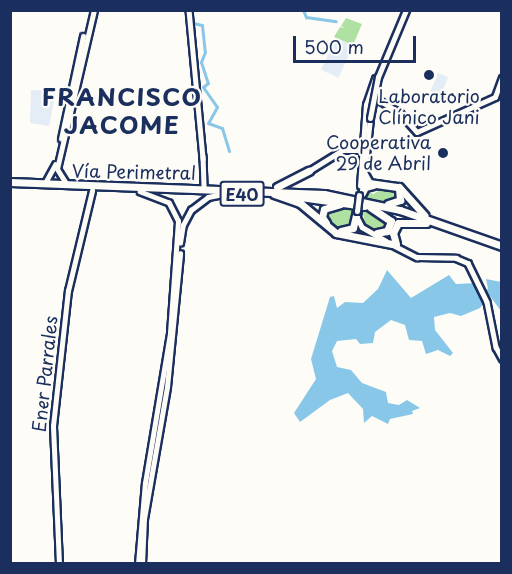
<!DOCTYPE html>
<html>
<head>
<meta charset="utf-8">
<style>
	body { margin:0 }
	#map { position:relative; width:512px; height:574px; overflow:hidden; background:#fdfcf7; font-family:"Playpen Sans",sans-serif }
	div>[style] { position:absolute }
	.built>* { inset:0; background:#e4ecf6; transform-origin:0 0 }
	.green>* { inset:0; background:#afe1a2 }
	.water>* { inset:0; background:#89c7e9 }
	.canal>* { height:3px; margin:-1.5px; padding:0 1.5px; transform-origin:1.5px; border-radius:1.5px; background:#89c7e9 }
	.roads { filter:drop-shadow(2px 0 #1b2f5e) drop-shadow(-2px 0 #1b2f5e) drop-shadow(0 2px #1b2f5e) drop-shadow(0 -2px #1b2f5e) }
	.secondary>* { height:4.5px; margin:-2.25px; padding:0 2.25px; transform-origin:2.25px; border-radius:2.25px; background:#fdfcf7 }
	.primary>* { height:5px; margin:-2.5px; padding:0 2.5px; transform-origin:2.5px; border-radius:2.5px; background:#fdfcf7 }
	.highway>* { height:7px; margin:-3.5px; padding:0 3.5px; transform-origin:3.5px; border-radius:3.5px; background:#fdfcf7 }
	.bridges { filter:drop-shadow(2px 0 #1b2f5e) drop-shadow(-2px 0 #1b2f5e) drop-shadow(0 2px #1b2f5e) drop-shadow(0 -2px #1b2f5e) }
	.primary-bridge>* { height:5px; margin:-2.5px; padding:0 2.5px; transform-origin:2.5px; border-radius:2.5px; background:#fdfcf7 }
	.dots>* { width:16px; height:16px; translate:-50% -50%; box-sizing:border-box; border:3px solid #fdfcf7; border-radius:50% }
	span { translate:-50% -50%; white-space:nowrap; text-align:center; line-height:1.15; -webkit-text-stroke:4.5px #fdfcf7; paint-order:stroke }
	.shield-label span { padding:2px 4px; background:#fdfcf7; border:2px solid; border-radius:4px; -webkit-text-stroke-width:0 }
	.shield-label { font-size:16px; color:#1b2f5e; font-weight:700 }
	.poi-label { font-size:18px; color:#1b2f5e }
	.right { translate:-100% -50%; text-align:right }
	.street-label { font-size:18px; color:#1b2f5e }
	.district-label { font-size:24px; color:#1b2f5e; font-weight:700; letter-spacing:1.5px }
	.frame { position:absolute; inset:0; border:12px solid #1b2f5e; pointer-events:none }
	.scale { position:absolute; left:293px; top:36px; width:123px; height:27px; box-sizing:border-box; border:3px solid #1b2f5e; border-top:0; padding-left:8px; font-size:18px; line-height:21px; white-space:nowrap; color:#1b2f5e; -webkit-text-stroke:4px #fdfcf7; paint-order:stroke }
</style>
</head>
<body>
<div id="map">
	<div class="built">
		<div style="left:336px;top:38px;width:19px;height:35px;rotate:25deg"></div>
		<div style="left:438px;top:73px;width:11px;height:27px;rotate:22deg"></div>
		<div style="clip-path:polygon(31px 90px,56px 91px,49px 126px,30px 123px)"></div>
	</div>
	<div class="green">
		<div style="clip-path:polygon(346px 18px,362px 24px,353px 45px,334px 37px,340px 27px,345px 28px,341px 26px)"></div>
		<div style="clip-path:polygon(383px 187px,397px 190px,399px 199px,388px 203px,362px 197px,364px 191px,374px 194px)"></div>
		<div style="clip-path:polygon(331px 205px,355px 206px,351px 226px,340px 229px,327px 221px,323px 212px)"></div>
		<div style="clip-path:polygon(362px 207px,387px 216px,388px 228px,378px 231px,365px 224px)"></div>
	</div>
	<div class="water">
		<div style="clip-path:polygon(387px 270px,411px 298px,449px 275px,456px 284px,477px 283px,482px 291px,488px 289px,486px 279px,501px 282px,501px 311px,490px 296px,480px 308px,461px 316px,450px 313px,434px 317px,435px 330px,453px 353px,450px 356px,438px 350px,426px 354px,422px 341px,409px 340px,405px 325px,391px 320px,375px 332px,373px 343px,360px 344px,356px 339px,337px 341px,332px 351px,337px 367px,351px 370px,362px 383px,386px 392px,388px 403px,399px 405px,407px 400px,420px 408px,412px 411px,413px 414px,390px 419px,388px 424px,372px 416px,364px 423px,363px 409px,348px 393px,330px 400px,300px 422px,294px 413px,316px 379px,311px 359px,330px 297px,334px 296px,337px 308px,345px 302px,363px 303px,378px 289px)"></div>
	</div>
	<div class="canal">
		<div style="left:303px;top:10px;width:8px;rotate:67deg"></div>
		<div style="left:306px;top:17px;width:30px;rotate:8deg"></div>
		<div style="left:193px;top:23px;width:9px;rotate:13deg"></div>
		<div style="left:202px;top:25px;width:27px;rotate:84deg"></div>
		<div style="left:205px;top:52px;width:11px;rotate:112deg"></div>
		<div style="left:201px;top:62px;width:22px;rotate:72deg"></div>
		<div style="left:208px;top:83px;width:6px;rotate:141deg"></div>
		<div style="left:203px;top:87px;width:24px;rotate:55deg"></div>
		<div style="left:217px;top:107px;width:18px;rotate:119deg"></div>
		<div style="left:208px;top:123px;width:15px;rotate:20deg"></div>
		<div style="left:222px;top:128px;width:24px;rotate:73deg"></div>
	</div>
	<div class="roads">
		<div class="secondary">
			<div style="left:189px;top:10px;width:150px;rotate:84.6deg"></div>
			<div style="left:372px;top:96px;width:33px;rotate:31deg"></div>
			<div style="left:400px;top:113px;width:25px;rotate:48deg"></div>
			<div style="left:417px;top:132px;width:85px;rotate:-24.2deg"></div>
			<div style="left:495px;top:97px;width:20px;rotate:-70deg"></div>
			<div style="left:61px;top:139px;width:105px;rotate:-77.9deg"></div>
			<div style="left:203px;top:156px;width:33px;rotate:88deg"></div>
			<div style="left:309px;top:171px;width:38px;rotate:-32deg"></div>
			<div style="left:341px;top:151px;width:23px"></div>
			<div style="left:65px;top:182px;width:15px;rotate:-122deg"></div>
			<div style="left:57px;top:169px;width:163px;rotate:-76.9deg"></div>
			<div style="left:45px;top:183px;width:21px;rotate:-61deg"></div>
			<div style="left:360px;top:186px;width:81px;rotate:-85.8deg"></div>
			<div style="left:366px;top:105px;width:28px;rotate:-71deg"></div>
			<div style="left:357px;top:217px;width:11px;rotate:63deg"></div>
			<div style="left:362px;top:227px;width:28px;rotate:30deg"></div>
			<div style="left:180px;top:243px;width:18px;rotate:-81deg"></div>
			<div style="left:183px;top:225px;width:17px;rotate:-62deg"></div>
			<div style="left:191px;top:210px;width:21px;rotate:-37deg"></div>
			<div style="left:208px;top:197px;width:15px;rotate:-11deg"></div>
			<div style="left:393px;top:245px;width:27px;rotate:27deg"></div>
			<div style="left:417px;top:257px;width:39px;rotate:1deg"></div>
			<div style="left:456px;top:258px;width:13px;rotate:23deg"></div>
			<div style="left:468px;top:263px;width:43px;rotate:64deg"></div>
			<div style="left:487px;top:302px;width:46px;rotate:78.7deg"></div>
			<div style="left:496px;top:347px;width:13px;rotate:61deg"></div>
			<div style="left:59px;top:564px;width:138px;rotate:-92.5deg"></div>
			<div style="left:53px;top:426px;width:136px;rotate:-83.7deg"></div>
			<div style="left:68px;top:291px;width:103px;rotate:-76.5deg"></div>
			<div style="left:138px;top:564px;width:81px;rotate:-85.1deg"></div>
			<div style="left:145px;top:483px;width:152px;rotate:-80.5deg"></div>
			<div style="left:170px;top:333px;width:112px;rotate:-85.9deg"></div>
			<div style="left:178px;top:221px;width:20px;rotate:-117deg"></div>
			<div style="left:169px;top:203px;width:31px;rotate:-159deg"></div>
			<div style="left:142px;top:564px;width:45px;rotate:-87.5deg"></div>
			<div style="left:144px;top:519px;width:134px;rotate:-80.1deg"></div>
			<div style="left:167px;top:387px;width:134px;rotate:-84.4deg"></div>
		</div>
		<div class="primary">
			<div style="left:362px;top:191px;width:73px;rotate:-83.7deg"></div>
		</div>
		<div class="highway">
			<div style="left:364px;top:174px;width:10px;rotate:61deg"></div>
			<div style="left:369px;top:183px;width:30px;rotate:8deg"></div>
			<div style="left:399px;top:187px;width:38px;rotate:48deg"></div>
			<div style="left:10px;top:182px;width:314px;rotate:2.2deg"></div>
			<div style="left:324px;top:194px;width:78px;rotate:11.9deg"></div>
			<div style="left:400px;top:210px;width:108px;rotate:19.4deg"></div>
			<div style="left:277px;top:187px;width:36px;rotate:-27deg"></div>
			<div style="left:362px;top:193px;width:7px;rotate:-63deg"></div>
			<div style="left:365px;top:187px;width:8px;rotate:-14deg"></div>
			<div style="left:274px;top:194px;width:28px;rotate:19deg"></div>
			<div style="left:300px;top:203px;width:47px;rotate:39.8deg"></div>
			<div style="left:336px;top:233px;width:57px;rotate:11.1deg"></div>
			<div style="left:286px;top:195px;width:79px;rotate:8deg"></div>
			<div style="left:388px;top:204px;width:13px;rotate:-18deg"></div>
			<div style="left:400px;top:200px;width:11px;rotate:-95deg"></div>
			<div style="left:370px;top:207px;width:25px;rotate:34deg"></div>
			<div style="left:391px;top:221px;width:11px;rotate:112deg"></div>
			<div style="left:387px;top:231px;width:10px;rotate:169deg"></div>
			<div style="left:326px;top:223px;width:7px;rotate:-124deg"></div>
			<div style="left:322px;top:217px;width:8px;rotate:-76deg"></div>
			<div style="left:324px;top:209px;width:17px;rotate:-17deg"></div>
			<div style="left:341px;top:231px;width:12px;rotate:-14deg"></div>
			<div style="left:353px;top:228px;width:17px;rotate:-77deg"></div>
			<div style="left:396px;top:244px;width:11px;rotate:-105deg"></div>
			<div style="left:393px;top:233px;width:11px;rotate:-63deg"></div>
			<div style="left:398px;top:223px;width:28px"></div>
		</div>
	</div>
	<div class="bridges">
		<div class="primary-bridge">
			<div style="left:370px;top:118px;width:42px;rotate:-79deg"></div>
			<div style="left:378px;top:77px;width:73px;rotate:-67.3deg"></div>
			<div style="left:357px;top:211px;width:16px;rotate:-83deg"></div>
		</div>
	</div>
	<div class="dots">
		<div style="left:429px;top:75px;background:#1b2f5e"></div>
		<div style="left:443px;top:153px;background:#1b2f5e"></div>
	</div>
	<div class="shield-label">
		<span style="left:242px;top:194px">E40</span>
	</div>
	<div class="poi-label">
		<span style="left:429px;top:107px">Laboratorio<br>Clínico Jani</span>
		<span class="right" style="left:431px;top:153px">Cooperativa<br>29 de Abril</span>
	</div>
	<div class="street-label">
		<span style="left:134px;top:172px;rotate:1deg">Vía Perimetral</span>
		<span style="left:45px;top:374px;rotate:-84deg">Ener Parrales</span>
	</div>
	<div class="district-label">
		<span style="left:122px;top:111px">FRANCISCO<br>JACOME</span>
	</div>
	<div class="frame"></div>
	<div class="scale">500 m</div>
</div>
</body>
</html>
